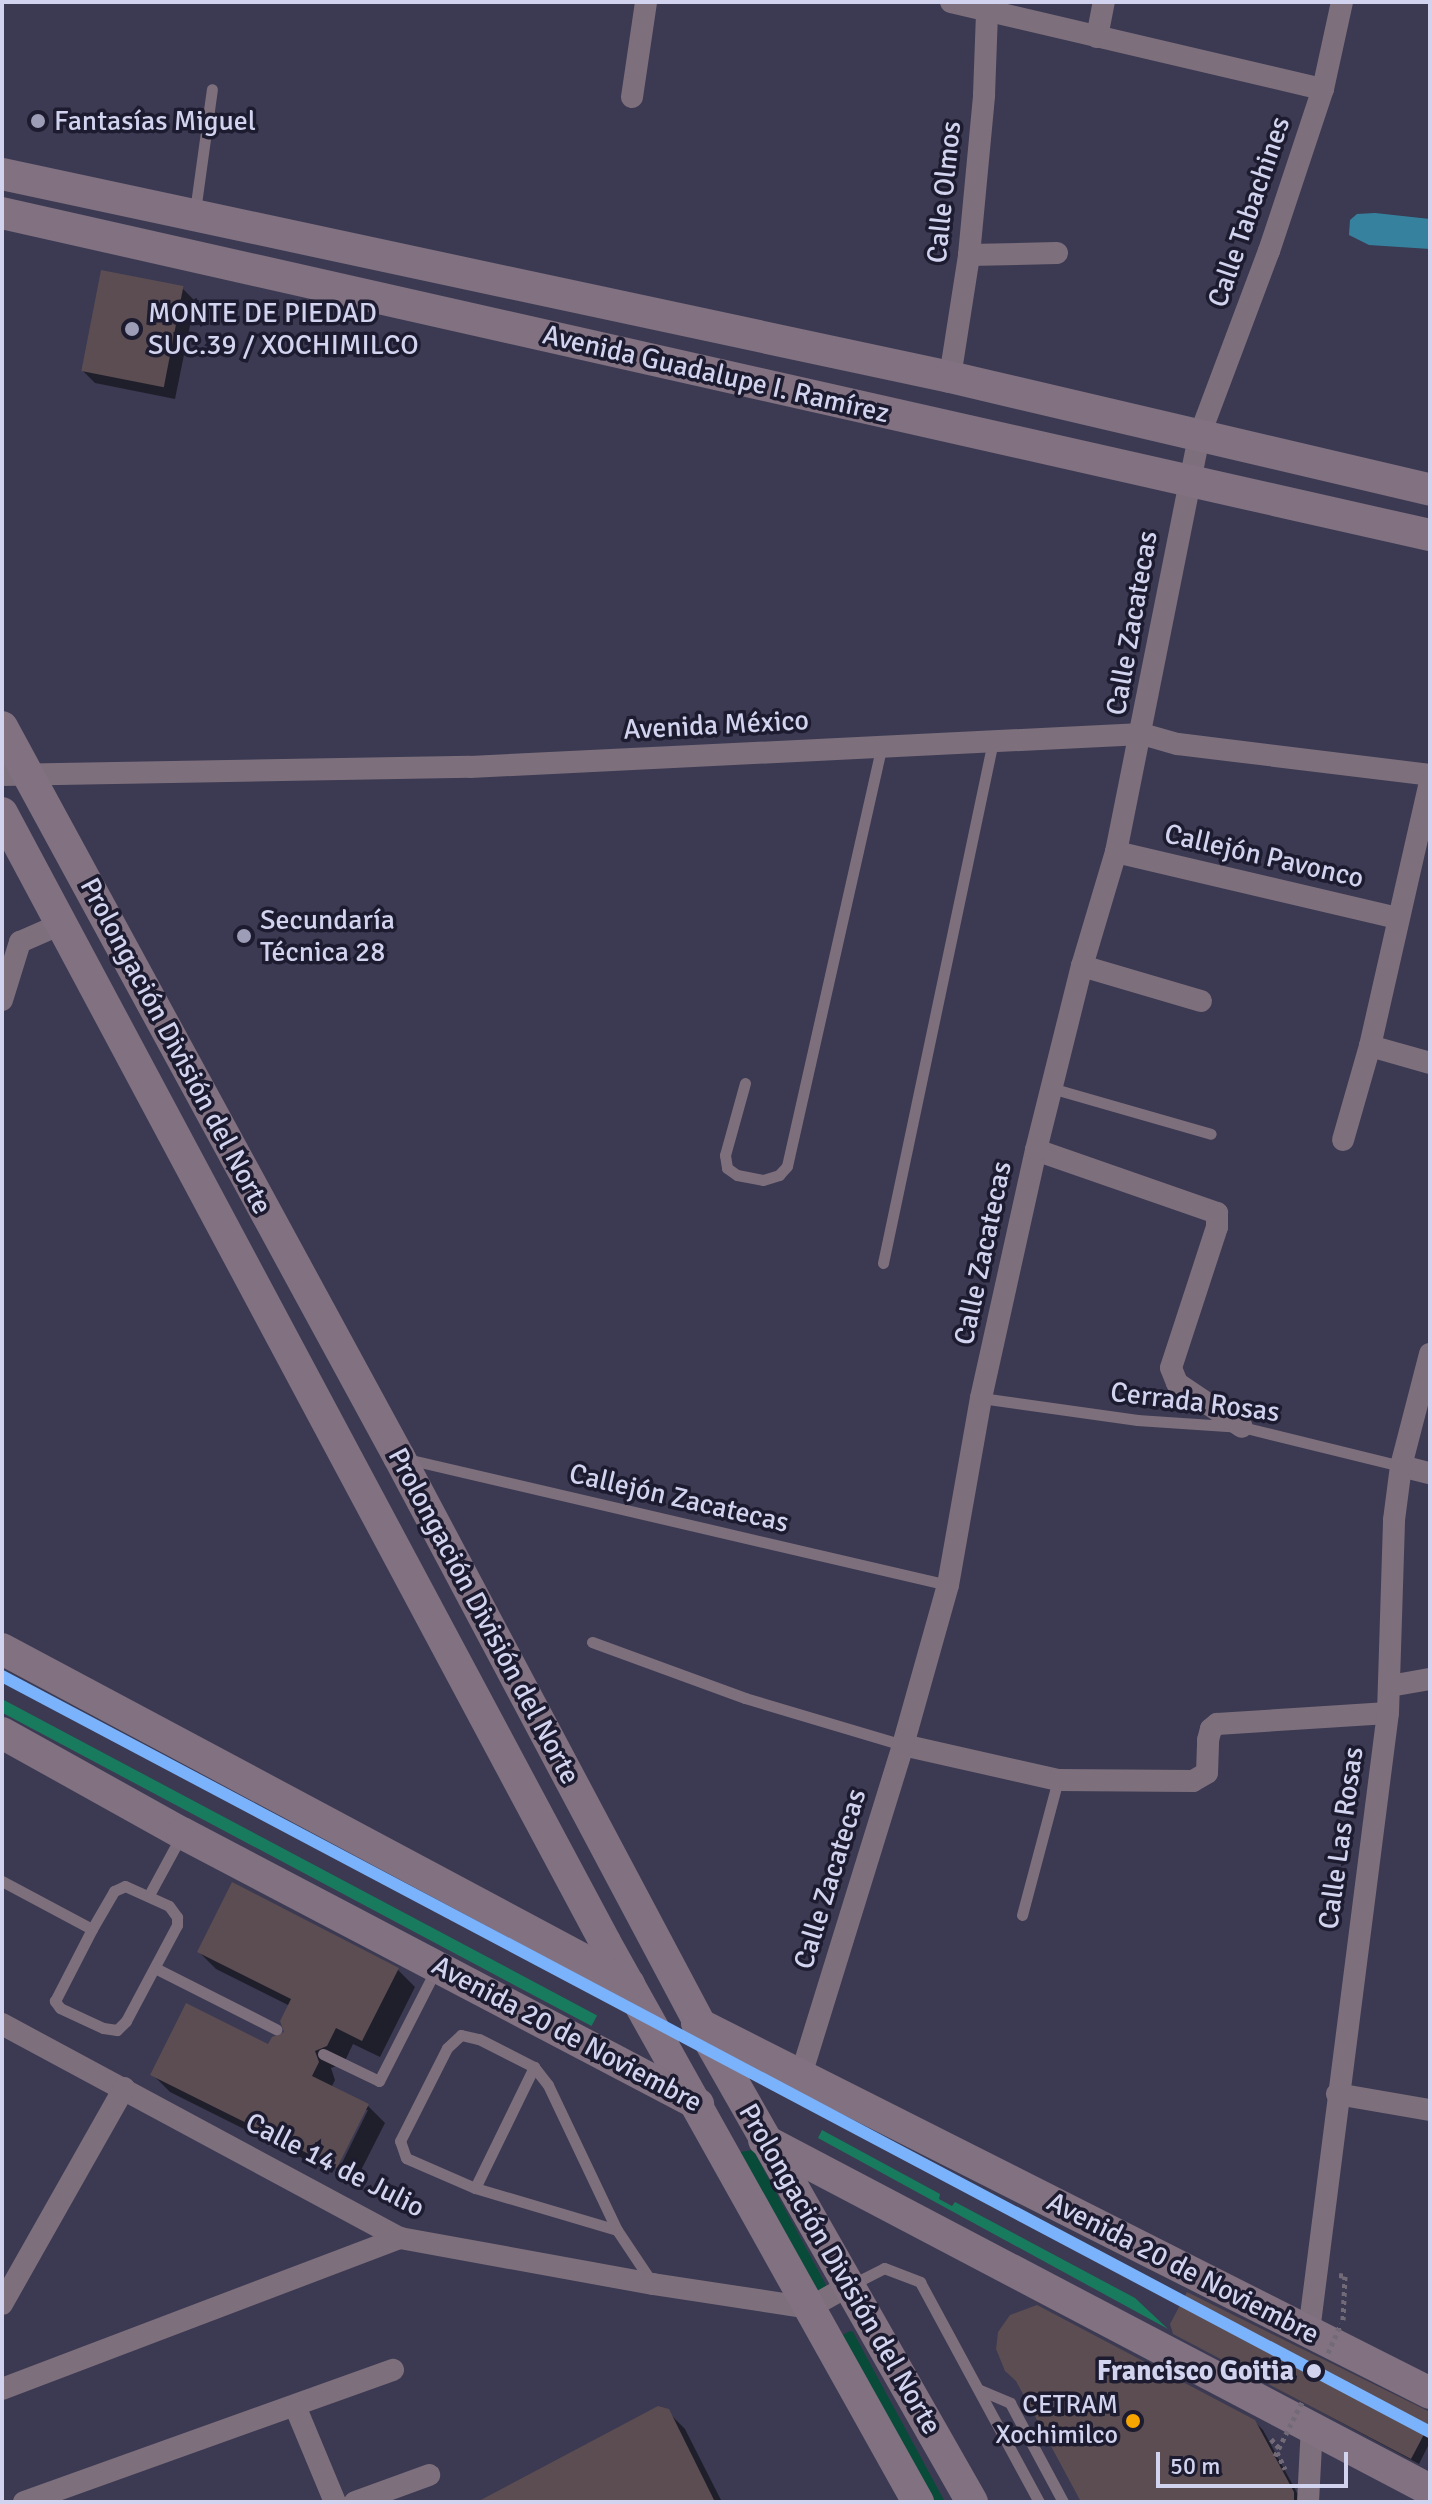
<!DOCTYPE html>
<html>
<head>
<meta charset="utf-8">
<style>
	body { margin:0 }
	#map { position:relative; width:1432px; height:2504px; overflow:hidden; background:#3b3a52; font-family:Signika,sans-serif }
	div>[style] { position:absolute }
	.green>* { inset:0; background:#084b39 }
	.forest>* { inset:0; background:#197b5d; transform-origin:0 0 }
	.water>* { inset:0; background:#36829e }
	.shadow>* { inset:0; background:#0007 }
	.building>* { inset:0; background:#5b4d51; transform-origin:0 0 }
	.path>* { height:5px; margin-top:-2.5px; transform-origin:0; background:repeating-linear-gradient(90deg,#736a77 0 4px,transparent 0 8px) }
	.lane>* { height:11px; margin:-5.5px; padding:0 5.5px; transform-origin:5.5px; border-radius:5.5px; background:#7e6f7c }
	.street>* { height:22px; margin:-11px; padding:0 11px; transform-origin:11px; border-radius:11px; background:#7e6f7c }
	.secondary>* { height:32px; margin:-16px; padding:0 16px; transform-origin:16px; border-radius:16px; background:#817181 }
	.path-bridge>* { height:5px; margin-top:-2.5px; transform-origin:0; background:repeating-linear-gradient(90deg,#736a77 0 4px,transparent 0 8px) }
	.rail-1>* { height:12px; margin:-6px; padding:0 6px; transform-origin:6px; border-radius:6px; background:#7ab2fc }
	.dots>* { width:22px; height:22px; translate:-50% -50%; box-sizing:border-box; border:4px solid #1c1b2f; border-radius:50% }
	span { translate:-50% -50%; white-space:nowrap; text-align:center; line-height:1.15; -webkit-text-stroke:7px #1c1b2f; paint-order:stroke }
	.bus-label { font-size:26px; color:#d2d3ef }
	.right { translate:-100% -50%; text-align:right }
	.poi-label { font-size:28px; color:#d2d3ef }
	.left { translate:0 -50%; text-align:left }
	.street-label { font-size:28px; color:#d2d3ef }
	.stop-label { font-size:28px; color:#d2d3ef; font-weight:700 }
	.frame { position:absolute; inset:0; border:4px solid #d2d3ef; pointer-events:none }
	.scale { position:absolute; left:1156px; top:2452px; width:192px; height:36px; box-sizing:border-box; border:4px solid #d2d3ef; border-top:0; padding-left:10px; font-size:24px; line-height:28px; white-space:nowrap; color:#d2d3ef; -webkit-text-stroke:6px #1c1b2f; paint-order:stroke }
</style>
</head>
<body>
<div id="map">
	<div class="green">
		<div style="clip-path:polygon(753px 2150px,826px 2285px,826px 2289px,819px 2291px,816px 2288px,740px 2152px)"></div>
		<div style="clip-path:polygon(850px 2331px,853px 2332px,945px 2502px,931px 2502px,841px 2336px)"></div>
	</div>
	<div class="forest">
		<div style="left:2px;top:1699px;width:674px;height:12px;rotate:28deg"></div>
		<div style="clip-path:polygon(822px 2130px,940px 2194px,939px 2199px,952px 2206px,955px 2202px,1135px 2298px,1168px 2329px,818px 2138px)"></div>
	</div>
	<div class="water">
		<div style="clip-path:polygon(1375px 213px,1430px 219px,1430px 249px,1369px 245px,1349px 235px,1350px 220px,1357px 214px)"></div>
	</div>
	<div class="shadow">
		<div style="clip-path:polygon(182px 288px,195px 301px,175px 399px,95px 383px,82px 370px)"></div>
		<div style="clip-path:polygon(199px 1952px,398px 1970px,415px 1987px,380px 2057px,353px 2044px,344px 2063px,331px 2068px,335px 2080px,331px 2088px,368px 2106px,385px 2123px,354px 2184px,336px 2175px,368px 2110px,364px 2110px,332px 2173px,170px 2092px,153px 2075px,269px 2047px,286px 2033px,290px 2006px,216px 1969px)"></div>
		<div style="clip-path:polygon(1181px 2337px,1430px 2412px,1430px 2442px,1419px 2464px)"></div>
		<div style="clip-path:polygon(667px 2411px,685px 2429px,722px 2502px,494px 2502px)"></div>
		<div style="clip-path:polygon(1254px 2421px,1263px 2430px,1302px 2502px,1084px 2502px)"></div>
	</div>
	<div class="building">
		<div style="left:101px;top:270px;width:84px;height:103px;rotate:11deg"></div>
		<div style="clip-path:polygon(232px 1882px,399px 1968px,362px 2041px,336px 2028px,327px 2046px,315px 2051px,319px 2062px,312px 2076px,369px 2104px,337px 2168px,150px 2075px,186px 2003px,268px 2044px,272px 2037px,284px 2032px,280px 2021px,291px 1999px,197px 1952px)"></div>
		<div style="clip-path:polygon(1187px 2292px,1430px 2412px,1430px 2423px,1411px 2459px,1173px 2334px,1170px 2324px)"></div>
		<div style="clip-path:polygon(1037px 2305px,1255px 2420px,1294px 2492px,1294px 2502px,1081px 2502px,1016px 2381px,1005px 2371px,996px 2349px,998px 2332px,1010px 2315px)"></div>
		<div style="clip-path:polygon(658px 2406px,669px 2409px,715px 2502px,477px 2502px)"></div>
	</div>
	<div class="path">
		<div style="left:1339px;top:2275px;width:6px;rotate:9deg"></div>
		<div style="left:1345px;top:2276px;width:44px;rotate:92.6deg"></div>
		<div style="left:1271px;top:2439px;width:12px;rotate:48deg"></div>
		<div style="left:1277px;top:2452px;width:19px;rotate:65deg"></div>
	</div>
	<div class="lane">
		<div style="left:195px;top:211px;width:123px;rotate:-82.1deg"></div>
		<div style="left:745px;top:1083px;width:75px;rotate:105.5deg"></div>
		<div style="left:725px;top:1155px;width:13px;rotate:81deg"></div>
		<div style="left:727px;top:1168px;width:12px;rotate:35deg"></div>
		<div style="left:737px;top:1175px;width:26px;rotate:11deg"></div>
		<div style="left:763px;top:1180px;width:17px;rotate:-17deg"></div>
		<div style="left:779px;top:1175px;width:12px;rotate:-48deg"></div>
		<div style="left:787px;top:1166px;width:431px;rotate:-77.3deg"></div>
		<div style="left:1051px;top:1088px;width:166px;rotate:16deg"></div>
		<div style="left:883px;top:1263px;width:533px;rotate:-78.1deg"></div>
		<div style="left:981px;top:1398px;width:158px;rotate:8deg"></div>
		<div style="left:1137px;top:1420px;width:105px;rotate:3.8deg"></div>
		<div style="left:1242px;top:1427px;width:164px;rotate:13.8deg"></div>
		<div style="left:407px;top:1459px;width:555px;rotate:13.11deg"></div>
		<div style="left:592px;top:1642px;width:163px;rotate:20.1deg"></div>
		<div style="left:745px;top:1698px;width:165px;rotate:16.6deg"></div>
		<div style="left:2px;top:1881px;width:102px;rotate:28.1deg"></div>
		<div style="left:92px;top:1929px;width:44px;rotate:-59.9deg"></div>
		<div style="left:114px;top:1891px;width:12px;rotate:-24deg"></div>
		<div style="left:125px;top:1886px;width:48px;rotate:24.4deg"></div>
		<div style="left:169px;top:1906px;width:14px;rotate:54deg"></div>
		<div style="left:177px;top:1917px;width:8px;rotate:90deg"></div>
		<div style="left:177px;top:1925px;width:109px;rotate:118deg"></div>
		<div style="left:126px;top:2021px;width:13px;rotate:135deg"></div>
		<div style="left:117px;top:2030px;width:14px;rotate:-172deg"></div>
		<div style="left:103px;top:2028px;width:47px;rotate:-155.1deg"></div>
		<div style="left:60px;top:2008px;width:9px;rotate:-126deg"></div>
		<div style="left:55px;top:2001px;width:81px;rotate:-62.8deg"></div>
		<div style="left:149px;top:1895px;width:67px;rotate:-61.5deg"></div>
		<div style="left:1022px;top:1915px;width:140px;rotate:-75.1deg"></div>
		<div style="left:155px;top:1968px;width:136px;rotate:26.8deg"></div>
		<div style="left:323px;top:2054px;width:62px;rotate:25.7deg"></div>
		<div style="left:379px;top:2081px;width:126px;rotate:-63deg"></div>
		<div style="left:475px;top:2188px;width:135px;rotate:-64deg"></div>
		<div style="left:617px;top:2230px;width:148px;rotate:-163.5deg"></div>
		<div style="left:475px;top:2188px;width:75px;rotate:-156.5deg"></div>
		<div style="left:406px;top:2158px;width:18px;rotate:-109deg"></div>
		<div style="left:400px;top:2141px;width:104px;rotate:-63.2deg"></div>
		<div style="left:447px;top:2048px;width:19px;rotate:-43deg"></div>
		<div style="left:461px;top:2035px;width:18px;rotate:13deg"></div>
		<div style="left:479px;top:2039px;width:62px;rotate:27deg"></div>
		<div style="left:534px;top:2067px;width:23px;rotate:52deg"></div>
		<div style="left:548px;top:2085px;width:161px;rotate:64.6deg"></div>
		<div style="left:617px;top:2230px;width:65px;rotate:56.3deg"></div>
		<div style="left:853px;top:2284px;width:35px;rotate:-27deg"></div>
		<div style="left:884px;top:2268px;width:39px;rotate:21deg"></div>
		<div style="left:920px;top:2282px;width:250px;rotate:61.6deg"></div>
		<div style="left:980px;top:2390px;width:33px;rotate:23deg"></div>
		<div style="left:1010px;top:2403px;width:112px;rotate:61.8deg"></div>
	</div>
	<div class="street">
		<div style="left:951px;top:2px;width:382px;rotate:13.2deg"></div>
		<div style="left:1097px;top:37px;width:36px;rotate:-79deg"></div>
		<div style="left:632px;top:97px;width:96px;rotate:-81.6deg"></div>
		<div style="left:969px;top:255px;width:88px;rotate:-1.3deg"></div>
		<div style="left:950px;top:377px;width:123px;rotate:-81.1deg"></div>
		<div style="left:969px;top:255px;width:161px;rotate:-84.6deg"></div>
		<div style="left:984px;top:95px;width:83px;rotate:-87.9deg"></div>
		<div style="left:2px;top:775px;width:468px;rotate:-1deg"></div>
		<div style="left:470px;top:767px;width:673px;rotate:-2.81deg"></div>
		<div style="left:1142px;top:734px;width:37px;rotate:16deg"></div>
		<div style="left:1178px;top:744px;width:254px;rotate:7deg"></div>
		<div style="left:1116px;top:852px;width:290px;rotate:13.2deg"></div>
		<div style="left:1082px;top:966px;width:124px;rotate:16.4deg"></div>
		<div style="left:2px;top:1000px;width:61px;rotate:-72.8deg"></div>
		<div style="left:20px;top:942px;width:43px;rotate:-23.6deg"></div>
		<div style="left:1370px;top:1046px;width:62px;rotate:15.8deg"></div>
		<div style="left:1343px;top:1140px;width:98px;rotate:-74deg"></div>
		<div style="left:1370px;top:1046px;width:271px;rotate:-77.2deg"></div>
		<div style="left:1036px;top:1150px;width:192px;rotate:19.2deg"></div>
		<div style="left:1217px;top:1213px;width:14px;rotate:90deg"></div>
		<div style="left:1217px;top:1227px;width:148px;rotate:108.1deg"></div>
		<div style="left:1171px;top:1368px;width:16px;rotate:68deg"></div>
		<div style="left:1177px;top:1383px;width:78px;rotate:34.1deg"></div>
		<div style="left:1401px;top:1466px;width:30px;rotate:14deg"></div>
		<div style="left:1390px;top:1686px;width:41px;rotate:-9.9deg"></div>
		<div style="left:903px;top:1745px;width:159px;rotate:12.7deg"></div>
		<div style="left:1058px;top:1780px;width:135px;rotate:0.4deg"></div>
		<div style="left:1193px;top:1781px;width:16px;rotate:-30deg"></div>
		<div style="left:1207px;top:1773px;width:33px;rotate:-88deg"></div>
		<div style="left:1208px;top:1740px;width:11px;rotate:-75deg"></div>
		<div style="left:1211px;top:1729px;width:8px;rotate:-40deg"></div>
		<div style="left:1217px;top:1724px;width:171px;rotate:-3.7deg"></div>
		<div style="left:2px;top:2024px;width:452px;rotate:28.3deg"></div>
		<div style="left:400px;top:2238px;width:257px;rotate:10.3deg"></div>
		<div style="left:653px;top:2284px;width:158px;rotate:8.7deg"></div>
		<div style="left:809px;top:2308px;width:47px;rotate:-29.3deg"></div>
		<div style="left:801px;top:2075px;width:345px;rotate:-72.8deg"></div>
		<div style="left:903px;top:1745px;width:166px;rotate:-74.3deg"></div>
		<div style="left:948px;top:1585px;width:190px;rotate:-80deg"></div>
		<div style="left:981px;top:1398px;width:254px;rotate:-77.5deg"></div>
		<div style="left:1036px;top:1150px;width:190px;rotate:-76deg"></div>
		<div style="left:1082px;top:966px;width:119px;rotate:-73.4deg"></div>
		<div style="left:1116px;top:852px;width:423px;rotate:-78.7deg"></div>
		<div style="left:1199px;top:437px;width:199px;rotate:-69.4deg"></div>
		<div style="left:1269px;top:251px;width:171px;rotate:-71.6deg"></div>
		<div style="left:1323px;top:89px;width:89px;rotate:-77.7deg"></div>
		<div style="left:1337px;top:2094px;width:94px;rotate:9.8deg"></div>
		<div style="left:2px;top:2304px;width:248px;rotate:-60.5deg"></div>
		<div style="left:1309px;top:2331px;width:623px;rotate:-82.72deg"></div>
		<div style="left:1388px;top:1713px;width:193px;rotate:-88.2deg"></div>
		<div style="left:1394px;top:1520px;width:54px;rotate:-82.6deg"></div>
		<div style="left:1401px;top:1466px;width:116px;rotate:-75.5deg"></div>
		<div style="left:2px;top:2389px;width:426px;rotate:-20.8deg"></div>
		<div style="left:295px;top:2406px;width:104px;rotate:67.4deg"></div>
		<div style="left:24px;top:2502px;width:392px;rotate:-19.7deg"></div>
		<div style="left:355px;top:2502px;width:79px;rotate:-20deg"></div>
		<div style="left:1308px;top:2502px;width:76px;rotate:-87deg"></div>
	</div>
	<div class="secondary">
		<div style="left:2px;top:174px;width:969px;rotate:12.09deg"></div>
		<div style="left:950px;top:377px;width:493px;rotate:13.2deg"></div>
		<div style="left:2px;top:213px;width:1464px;rotate:12.71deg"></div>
		<div style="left:2px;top:727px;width:831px;rotate:61.46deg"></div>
		<div style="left:399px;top:1457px;width:642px;rotate:62.04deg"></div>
		<div style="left:700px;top:2024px;width:550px;rotate:60.36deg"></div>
		<div style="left:2px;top:813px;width:1280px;rotate:61.89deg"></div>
		<div style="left:605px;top:1942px;width:642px;rotate:60.8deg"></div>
		<div style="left:2px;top:1649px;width:711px;rotate:28.12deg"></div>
		<div style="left:2px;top:1733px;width:206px;rotate:29.1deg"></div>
		<div style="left:182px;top:1833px;width:583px;rotate:27.71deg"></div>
		<div style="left:697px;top:2023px;width:821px;rotate:26.78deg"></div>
		<div style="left:764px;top:2140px;width:752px;rotate:27.72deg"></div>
	</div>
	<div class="path-bridge">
		<div style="left:1328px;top:2353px;width:32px;rotate:-66deg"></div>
		<div style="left:1275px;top:2456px;width:60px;rotate:-63.4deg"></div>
	</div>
	<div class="rail-1">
		<div style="left:2px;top:1676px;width:1616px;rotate:27.9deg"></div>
	</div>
	<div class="dots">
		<div style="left:38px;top:121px;background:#9d9db8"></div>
		<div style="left:132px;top:329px;background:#9d9db8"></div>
		<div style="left:244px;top:936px;background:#9d9db8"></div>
		<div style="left:1314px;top:2371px;background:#d2d3ef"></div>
		<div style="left:1133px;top:2421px;background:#f7a600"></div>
	</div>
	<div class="bus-label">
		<span class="right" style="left:1118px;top:2421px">CETRAM<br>Xochimilco</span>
	</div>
	<div class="poi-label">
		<span class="left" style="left:54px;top:121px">Fantasías Miguel</span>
		<span class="left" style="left:148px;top:329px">MONTE DE PIEDAD<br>SUC.39 / XOCHIMILCO</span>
		<span class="left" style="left:260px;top:936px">Secundaría<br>Técnica 28</span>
	</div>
	<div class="street-label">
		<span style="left:944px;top:192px;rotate:-84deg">Calle Olmos</span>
		<span style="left:1249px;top:212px;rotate:-71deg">Calle Tabachines</span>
		<span style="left:716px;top:374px;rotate:13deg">Avenida Guadalupe I. Ramírez</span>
		<span style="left:1132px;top:623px;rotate:-80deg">Calle Zacatecas</span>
		<span style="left:716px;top:725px;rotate:-3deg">Avenida México</span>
		<span style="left:1264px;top:856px;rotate:13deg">Callejón Pavonco</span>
		<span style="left:176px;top:1046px;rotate:62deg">Prolongación División del Norte</span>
		<span style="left:983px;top:1253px;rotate:-78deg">Calle Zacatecas</span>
		<span style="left:1195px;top:1402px;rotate:7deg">Cerrada Rosas</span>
		<span style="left:679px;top:1498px;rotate:13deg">Callejón Zacatecas</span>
		<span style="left:484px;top:1616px;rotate:62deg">Prolongación División del Norte</span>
		<span style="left:1341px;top:1838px;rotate:-82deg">Calle Las Rosas</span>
		<span style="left:830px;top:1879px;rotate:-73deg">Calle Zacatecas</span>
		<span style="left:567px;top:2034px;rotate:28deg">Avenida 20 de Noviembre</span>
		<span style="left:335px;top:2165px;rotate:27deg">Calle 14 de Julio</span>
		<span style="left:1183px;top:2268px;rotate:27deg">Avenida 20 de Noviembre</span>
		<span style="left:840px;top:2269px;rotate:60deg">Prolongación División del Norte</span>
	</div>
	<div class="stop-label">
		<span class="right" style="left:1294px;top:2371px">Francisco Goitia</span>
	</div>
	<div class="frame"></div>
	<div class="scale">50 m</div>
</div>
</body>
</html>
